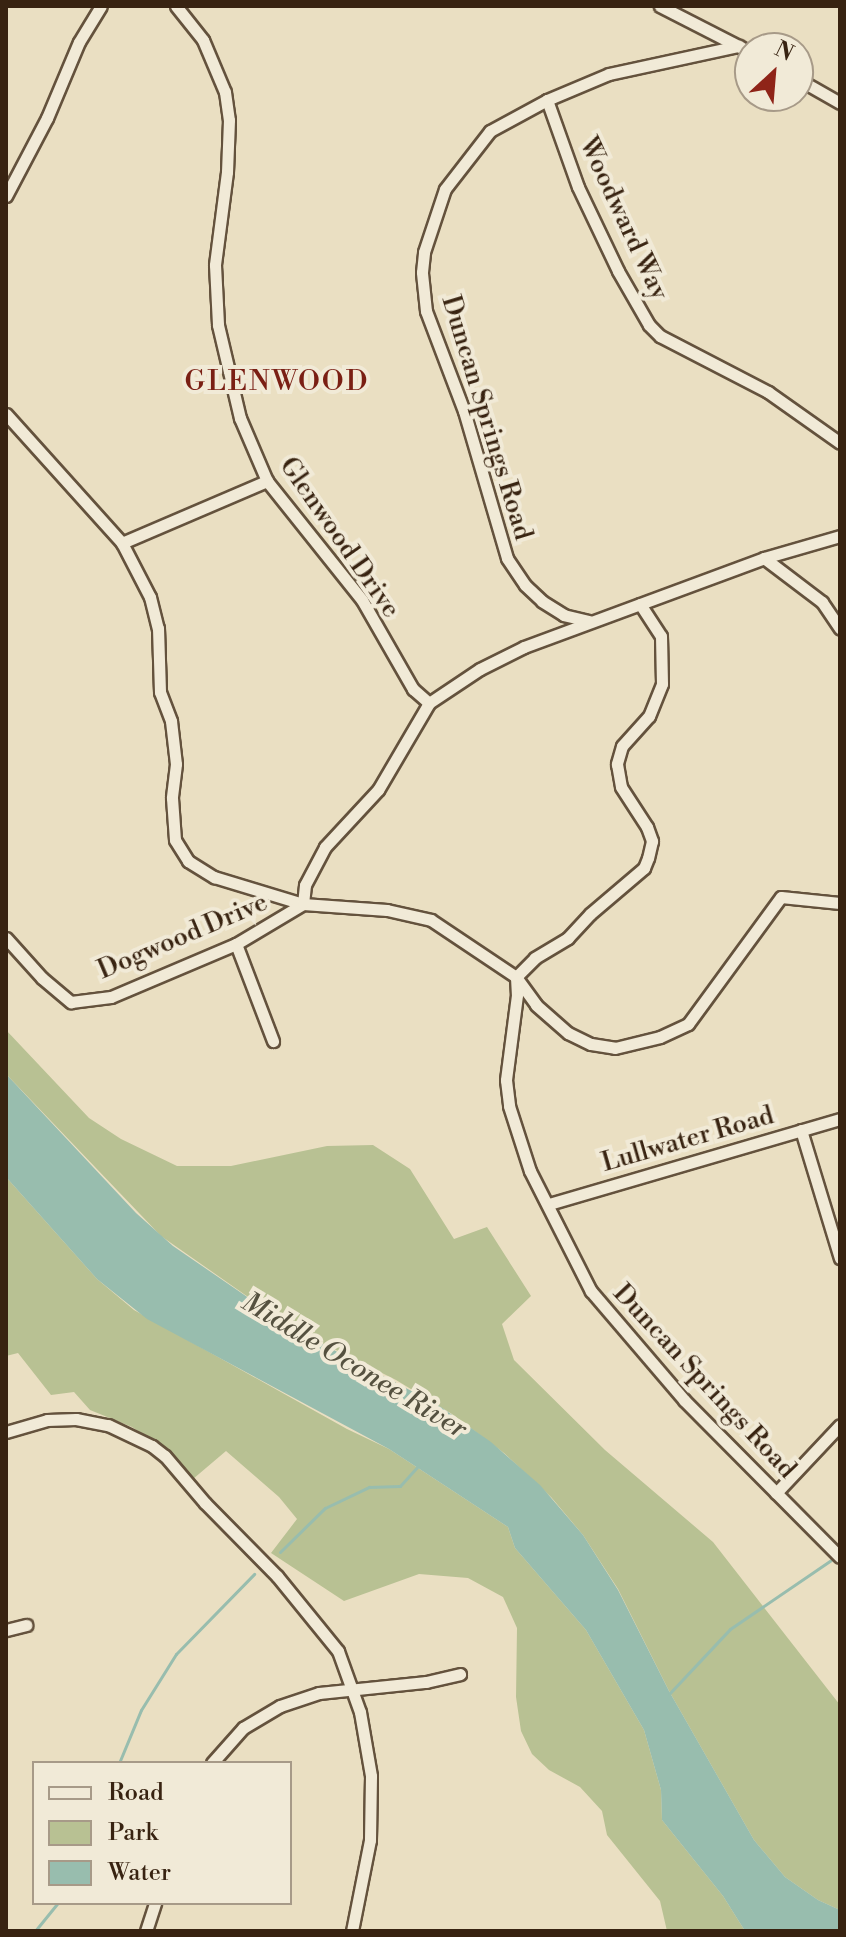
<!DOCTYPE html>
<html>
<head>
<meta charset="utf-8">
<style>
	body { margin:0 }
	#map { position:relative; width:846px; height:1937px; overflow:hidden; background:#eadfc2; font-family:"Libre Bodoni",serif }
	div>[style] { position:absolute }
	.green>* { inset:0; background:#b8c193 }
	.water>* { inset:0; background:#98bdae }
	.stream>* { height:3px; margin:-1.5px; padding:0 1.5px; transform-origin:1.5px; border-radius:1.5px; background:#98bdae }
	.roads { filter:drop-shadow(2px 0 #64523d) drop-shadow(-2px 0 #64523d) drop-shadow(0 2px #64523d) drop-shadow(0 -2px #64523d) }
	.street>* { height:11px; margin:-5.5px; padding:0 5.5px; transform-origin:5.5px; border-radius:5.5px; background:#f1ead7 }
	span { translate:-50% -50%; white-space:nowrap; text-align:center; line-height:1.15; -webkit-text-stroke:8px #f1ead7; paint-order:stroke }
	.street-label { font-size:26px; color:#382311 }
	.neighbourhood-label { font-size:28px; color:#7a1f14; letter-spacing:2px }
	.water-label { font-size:28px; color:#555140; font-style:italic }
	.frame { position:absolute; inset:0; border:8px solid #382311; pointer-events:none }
	.legend { position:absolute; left:32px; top:1761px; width:260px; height:144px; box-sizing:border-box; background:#f1ead7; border:2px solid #a79a88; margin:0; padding:10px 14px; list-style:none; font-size:24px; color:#382311 }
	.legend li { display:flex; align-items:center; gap:16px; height:40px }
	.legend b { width:40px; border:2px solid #a79a88 }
	.north { position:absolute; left:734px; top:32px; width:80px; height:80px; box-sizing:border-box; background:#f1ead7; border:2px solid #a79a88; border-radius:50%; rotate:26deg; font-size:22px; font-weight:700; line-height:32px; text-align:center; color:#382311 }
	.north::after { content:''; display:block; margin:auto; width:28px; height:36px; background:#8f2418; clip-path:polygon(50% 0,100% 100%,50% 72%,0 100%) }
</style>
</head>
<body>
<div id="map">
	<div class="green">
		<div style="clip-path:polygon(6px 1030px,89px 1118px,121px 1139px,177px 1166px,231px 1166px,327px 1146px,373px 1145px,410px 1169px,454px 1239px,487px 1227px,531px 1296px,502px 1324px,514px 1360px,605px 1450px,713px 1542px,840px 1705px,840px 1910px,818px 1900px,785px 1877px,754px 1840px,669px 1691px,618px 1589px,583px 1535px,551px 1497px,504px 1453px,452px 1414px,396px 1380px,294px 1329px,161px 1236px,6px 1074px)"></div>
		<div style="clip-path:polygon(6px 1177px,97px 1279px,134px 1310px,347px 1429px,389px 1449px,508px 1527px,515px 1548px,586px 1630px,644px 1730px,661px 1790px,662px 1820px,723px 1896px,745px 1931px,667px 1931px,660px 1901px,607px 1835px,602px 1811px,580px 1787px,549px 1770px,532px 1754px,521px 1731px,516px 1697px,517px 1628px,503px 1597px,468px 1578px,419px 1574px,344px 1601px,271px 1553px,297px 1519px,279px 1497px,226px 1451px,193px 1479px,174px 1455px,132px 1427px,90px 1410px,74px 1392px,51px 1395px,18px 1353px,6px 1356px)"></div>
	</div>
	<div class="water">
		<div style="clip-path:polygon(6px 1074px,136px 1213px,173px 1246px,294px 1329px,438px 1405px,491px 1442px,540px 1485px,583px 1535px,618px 1590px,669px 1691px,754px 1840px,785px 1877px,818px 1900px,840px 1910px,840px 1931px,745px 1931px,723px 1896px,662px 1820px,661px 1790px,644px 1730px,586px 1630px,515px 1548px,508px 1527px,389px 1449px,147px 1319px,97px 1279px,6px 1177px)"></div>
	</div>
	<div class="stream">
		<div style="left:280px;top:1552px;width:63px;rotate:-44.4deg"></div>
		<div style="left:325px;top:1508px;width:49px;rotate:-25.5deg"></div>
		<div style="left:369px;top:1487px;width:31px;rotate:-2deg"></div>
		<div style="left:400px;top:1486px;width:28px;rotate:-48deg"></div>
		<div style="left:669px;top:1694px;width:89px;rotate:-46.8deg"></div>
		<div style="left:730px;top:1629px;width:122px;rotate:-34.3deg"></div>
		<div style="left:119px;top:1763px;width:57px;rotate:-67.5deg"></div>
		<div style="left:141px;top:1710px;width:66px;rotate:-58deg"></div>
		<div style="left:176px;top:1654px;width:112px;rotate:-45.7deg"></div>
		<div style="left:35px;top:1931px;width:36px;rotate:-51deg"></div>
	</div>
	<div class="roads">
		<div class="street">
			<div style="left:176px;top:6px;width:43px;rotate:51.5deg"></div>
			<div style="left:203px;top:40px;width:56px;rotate:67.1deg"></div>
			<div style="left:225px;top:92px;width:28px;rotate:82deg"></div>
			<div style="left:229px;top:120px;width:52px;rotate:92.2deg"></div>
			<div style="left:227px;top:172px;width:94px;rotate:97.4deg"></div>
			<div style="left:215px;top:265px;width:60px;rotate:87.1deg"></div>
			<div style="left:218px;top:325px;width:96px;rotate:76.7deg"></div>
			<div style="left:240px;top:418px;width:69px;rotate:66.8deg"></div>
			<div style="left:267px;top:481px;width:152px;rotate:51.4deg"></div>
			<div style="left:362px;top:600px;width:103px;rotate:60.2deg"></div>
			<div style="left:413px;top:689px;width:21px;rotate:41deg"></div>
			<div style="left:660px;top:6px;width:101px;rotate:27.1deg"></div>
			<div style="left:798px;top:79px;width:48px;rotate:29.7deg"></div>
			<div style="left:547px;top:100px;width:92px;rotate:70.4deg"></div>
			<div style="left:578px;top:187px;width:93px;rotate:64.5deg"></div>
			<div style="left:618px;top:271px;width:62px;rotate:60.1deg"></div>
			<div style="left:649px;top:325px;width:16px;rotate:45deg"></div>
			<div style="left:660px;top:336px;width:122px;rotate:27.4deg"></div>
			<div style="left:768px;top:392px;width:88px;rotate:35.3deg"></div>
			<div style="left:6px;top:196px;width:88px;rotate:-62.3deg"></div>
			<div style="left:47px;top:118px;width:82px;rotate:-67.2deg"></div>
			<div style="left:79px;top:42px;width:42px;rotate:-58.6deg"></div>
			<div style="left:6px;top:414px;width:173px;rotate:48deg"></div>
			<div style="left:122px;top:543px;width:61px;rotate:62.6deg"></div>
			<div style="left:150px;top:597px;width:32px;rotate:76deg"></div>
			<div style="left:158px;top:628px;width:64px;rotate:88.2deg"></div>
			<div style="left:160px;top:692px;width:31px;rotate:69deg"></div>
			<div style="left:171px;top:721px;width:43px;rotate:83.4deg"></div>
			<div style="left:176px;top:764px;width:34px;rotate:97deg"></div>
			<div style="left:172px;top:798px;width:42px;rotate:85.9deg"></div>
			<div style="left:175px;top:840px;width:25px;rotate:58deg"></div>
			<div style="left:188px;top:861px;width:31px;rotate:32deg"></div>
			<div style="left:214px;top:877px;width:93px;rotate:16.9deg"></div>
			<div style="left:303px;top:904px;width:84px;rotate:4.1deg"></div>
			<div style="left:387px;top:910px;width:45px;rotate:12.8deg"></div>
			<div style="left:431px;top:920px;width:102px;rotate:33.8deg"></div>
			<div style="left:516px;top:977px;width:34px;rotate:54deg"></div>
			<div style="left:536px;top:1005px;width:43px;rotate:41.2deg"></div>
			<div style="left:568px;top:1033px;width:25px;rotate:26deg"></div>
			<div style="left:591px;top:1044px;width:24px;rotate:9deg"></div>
			<div style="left:615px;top:1048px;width:46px;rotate:-13.7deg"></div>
			<div style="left:660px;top:1037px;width:31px;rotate:-25deg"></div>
			<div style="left:688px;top:1024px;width:157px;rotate:-53.8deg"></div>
			<div style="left:781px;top:897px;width:59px;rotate:5.8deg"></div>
			<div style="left:122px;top:543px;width:158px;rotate:-23.2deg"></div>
			<div style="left:764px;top:558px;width:73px;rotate:37.2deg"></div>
			<div style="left:822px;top:602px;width:32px;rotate:56deg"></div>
			<div style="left:640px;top:604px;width:38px;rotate:57deg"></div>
			<div style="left:661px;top:636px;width:48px;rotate:88.8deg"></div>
			<div style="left:662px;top:684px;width:35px;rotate:112deg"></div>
			<div style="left:649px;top:716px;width:40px;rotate:132deg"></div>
			<div style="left:622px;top:746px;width:19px;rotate:106deg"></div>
			<div style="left:617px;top:764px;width:23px;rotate:80deg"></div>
			<div style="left:621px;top:787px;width:48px;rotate:57deg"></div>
			<div style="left:647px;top:827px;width:15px;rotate:70deg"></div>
			<div style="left:652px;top:841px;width:17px;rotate:103deg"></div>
			<div style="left:648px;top:858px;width:11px;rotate:112deg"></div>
			<div style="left:644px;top:868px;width:71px;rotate:139.6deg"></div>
			<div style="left:590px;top:914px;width:33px;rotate:133deg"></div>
			<div style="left:568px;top:938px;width:39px;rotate:149deg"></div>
			<div style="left:535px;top:958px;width:27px;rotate:135deg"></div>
			<div style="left:516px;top:977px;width:18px;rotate:87deg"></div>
			<div style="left:517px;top:995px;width:86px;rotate:97.4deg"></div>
			<div style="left:506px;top:1080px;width:26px;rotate:83deg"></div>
			<div style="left:509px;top:1106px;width:68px;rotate:72.1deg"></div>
			<div style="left:530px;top:1171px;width:135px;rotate:63.1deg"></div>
			<div style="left:591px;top:1291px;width:143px;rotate:49.5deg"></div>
			<div style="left:684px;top:1400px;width:221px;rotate:45.2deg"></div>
			<div style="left:589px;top:621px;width:26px;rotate:-167deg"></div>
			<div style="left:564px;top:615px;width:26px;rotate:-148deg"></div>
			<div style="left:542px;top:601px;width:23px;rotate:-137deg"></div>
			<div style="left:525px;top:585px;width:32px;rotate:-124deg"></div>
			<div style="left:507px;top:558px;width:153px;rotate:-106.3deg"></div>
			<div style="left:464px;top:411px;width:107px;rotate:-110.8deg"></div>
			<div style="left:426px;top:311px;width:39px;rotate:-96deg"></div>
			<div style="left:422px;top:272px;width:20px;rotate:-84deg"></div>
			<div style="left:424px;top:252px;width:66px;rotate:-71.6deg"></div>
			<div style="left:445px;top:189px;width:73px;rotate:-52.2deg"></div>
			<div style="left:490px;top:131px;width:65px;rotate:-28.5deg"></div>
			<div style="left:547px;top:100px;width:67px;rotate:-22.8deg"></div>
			<div style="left:609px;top:74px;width:133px;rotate:-12.2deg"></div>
			<div style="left:6px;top:938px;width:54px;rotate:48deg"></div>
			<div style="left:42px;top:978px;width:38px;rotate:40deg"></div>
			<div style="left:71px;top:1002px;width:40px;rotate:-7.1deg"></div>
			<div style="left:111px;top:997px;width:136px;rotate:-23deg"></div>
			<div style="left:236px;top:944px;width:78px;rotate:-30.8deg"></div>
			<div style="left:303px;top:904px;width:19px;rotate:-84deg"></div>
			<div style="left:305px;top:885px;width:43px;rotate:-62.2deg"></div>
			<div style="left:325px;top:847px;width:78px;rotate:-47.1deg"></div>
			<div style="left:378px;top:790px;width:101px;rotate:-59.6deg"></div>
			<div style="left:429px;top:703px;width:61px;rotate:-33.7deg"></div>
			<div style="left:480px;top:669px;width:49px;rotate:-26.6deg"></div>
			<div style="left:524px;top:647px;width:256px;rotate:-20.3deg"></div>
			<div style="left:764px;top:558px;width:79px;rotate:-16.1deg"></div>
			<div style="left:236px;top:944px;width:104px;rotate:69.1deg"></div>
			<div style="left:801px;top:1130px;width:134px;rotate:73.1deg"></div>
			<div style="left:549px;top:1204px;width:303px;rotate:-16.3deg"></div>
			<div style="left:6px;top:1432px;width:43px;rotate:-16.3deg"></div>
			<div style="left:47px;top:1420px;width:29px;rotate:-2deg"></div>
			<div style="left:76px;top:1419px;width:33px;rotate:11deg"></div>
			<div style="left:108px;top:1425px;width:49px;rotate:25.5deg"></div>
			<div style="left:152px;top:1446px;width:16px;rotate:38deg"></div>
			<div style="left:165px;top:1456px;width:62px;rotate:49.6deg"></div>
			<div style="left:205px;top:1503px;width:103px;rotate:45.4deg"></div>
			<div style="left:277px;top:1576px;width:97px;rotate:50.9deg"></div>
			<div style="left:338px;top:1651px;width:65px;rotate:70.2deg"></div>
			<div style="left:360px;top:1712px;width:65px;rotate:80.2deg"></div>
			<div style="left:371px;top:1776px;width:64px;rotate:90.9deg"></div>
			<div style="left:370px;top:1840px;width:93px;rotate:101.2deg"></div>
			<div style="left:776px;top:1493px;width:93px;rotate:-46.7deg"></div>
			<div style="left:6px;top:1630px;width:21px;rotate:-14deg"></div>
			<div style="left:212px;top:1763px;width:47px;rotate:-48.5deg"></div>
			<div style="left:243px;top:1728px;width:43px;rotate:-30.7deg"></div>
			<div style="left:280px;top:1706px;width:41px;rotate:-18.4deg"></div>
			<div style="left:319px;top:1693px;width:108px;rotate:-5.9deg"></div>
			<div style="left:426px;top:1682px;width:35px;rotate:-13deg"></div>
			<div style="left:146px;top:1931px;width:29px;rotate:-72deg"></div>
		</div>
	</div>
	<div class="street-label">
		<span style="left:623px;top:219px;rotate:65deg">Woodward Way</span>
		<span style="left:486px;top:418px;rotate:73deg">Duncan Springs Road</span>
		<span style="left:339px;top:538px;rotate:55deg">Glenwood Drive</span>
		<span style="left:183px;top:937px;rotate:-23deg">Dogwood Drive</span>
		<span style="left:688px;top:1140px;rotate:-16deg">Lullwater Road</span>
		<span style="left:704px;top:1382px;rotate:47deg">Duncan Springs Road</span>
	</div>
	<div class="neighbourhood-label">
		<span style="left:277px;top:382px">GLENWOOD</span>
	</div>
	<div class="water-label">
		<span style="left:354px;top:1366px;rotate:31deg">Middle Oconee River</span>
	</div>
	<div class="frame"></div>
	<ul class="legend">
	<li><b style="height:10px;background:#f1ead7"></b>Road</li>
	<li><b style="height:22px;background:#b8c193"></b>Park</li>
	<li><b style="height:22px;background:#98bdae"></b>Water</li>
	</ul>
	<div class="north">N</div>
</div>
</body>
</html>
